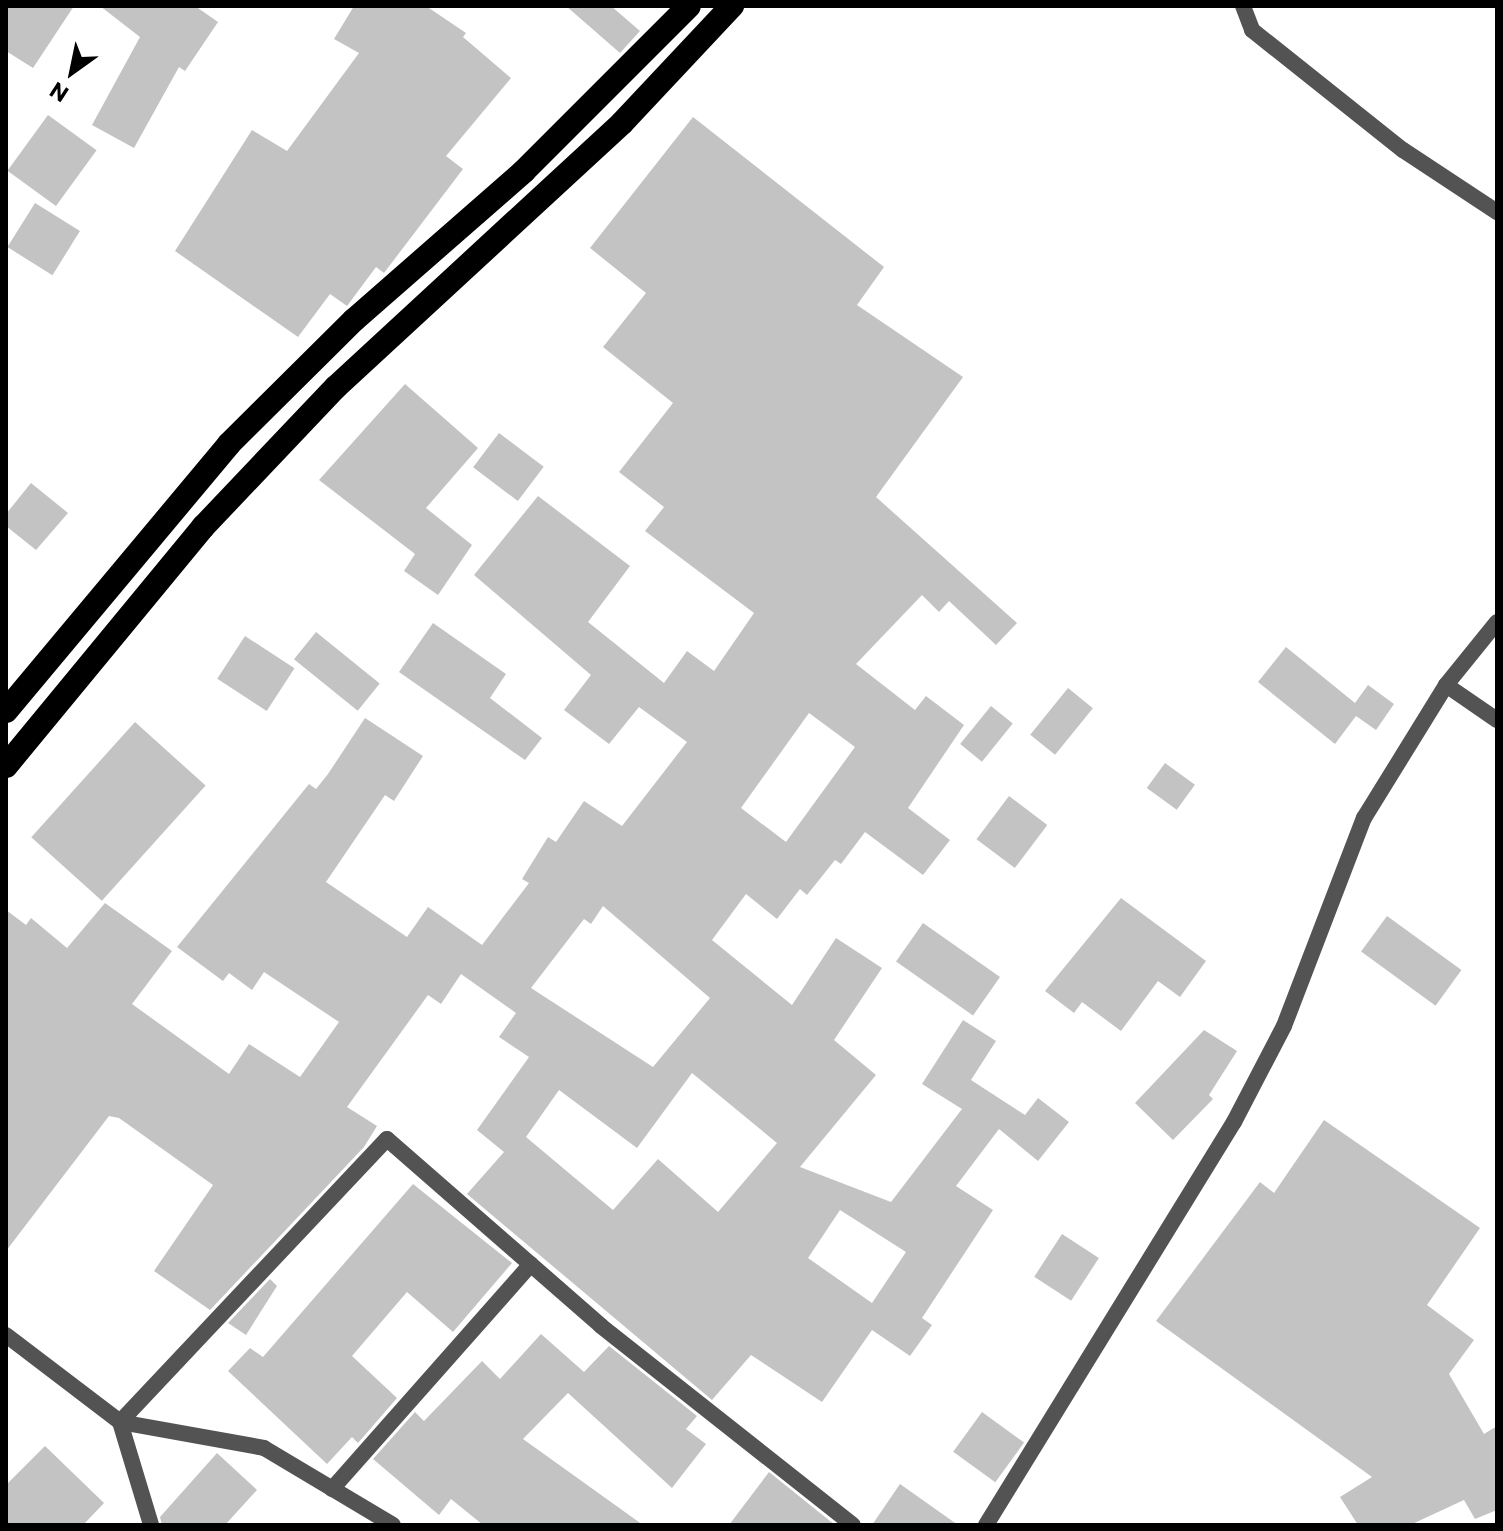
<!DOCTYPE html>
<html>
<head>
<meta charset="utf-8">
<style>
	body { margin:0 }
	#map { position:relative; width:1503px; height:1531px; overflow:hidden; background:#fff; font-family:Commissioner,sans-serif }
	div>[style] { position:absolute }
	.building>* { inset:0; background:#c3c3c3; transform-origin:0 0 }
	.street>* { height:16px; margin:-8px; padding:0 8px; transform-origin:8px; border-radius:8px; background:#535353 }
	.highway>* { height:24px; margin:-12px; padding:0 12px; transform-origin:12px; border-radius:12px; background:#000 }
	span { translate:-50% -50%; white-space:nowrap; text-align:center; line-height:1.15; -webkit-text-stroke:6px #fff; paint-order:stroke }
	.frame { position:absolute; inset:0; border:8px solid #000; pointer-events:none }
	.north { position:absolute; left:32px; top:32px; width:80px; height:80px; -webkit-text-stroke:6px #fff; paint-order:stroke; rotate:213deg; font-size:22px; font-weight:700; line-height:32px; text-align:center; color:#000 }
	.north::after { content:''; display:block; margin:auto; width:28px; height:36px; background:#000; clip-path:polygon(50% 0,100% 100%,50% 72%,0 100%) }
</style>
</head>
<body>
<div id="map">
	<div class="building">
		<div style="clip-path:polygon(6px 6px,74px 6px,33px 68px,6px 51px)"></div>
		<div style="clip-path:polygon(100px 6px,195px 6px,218px 22px,185px 71px,179px 67px,134px 148px,92px 125px,140px 37px)"></div>
		<div style="clip-path:polygon(354px 6px,426px 6px,466px 33px,463px 37px,511px 78px,446px 156px,463px 169px,384px 273px,376px 267px,347px 306px,330px 294px,298px 337px,175px 251px,252px 130px,287px 151px,359px 53px,334px 39px)"></div>
		<div style="clip-path:polygon(566px 6px,611px 6px,640px 31px,620px 53px)"></div>
		<div style="left:48px;top:115px;width:60px;height:69px;rotate:36deg"></div>
		<div style="clip-path:polygon(evenodd,693px 117px,884px 267px,857px 305px,963px 377px,876px 497px,1017px 623px,996px 645px,949px 601px,939px 612px,922px 595px,856px 664px,915px 710px,926px 696px,964px 725px,908px 808px,950px 840px,923px 875px,865px 832px,841px 864px,835px 860px,807px 895px,800px 889px,777px 919px,746px 894px,712px 940px,792px 1005px,836px 938px,882px 968px,834px 1040px,876px 1075px,800px 1167px,891px 1202px,962px 1109px,922px 1084px,963px 1020px,996px 1041px,971px 1080px,1025px 1115px,1038px 1098px,1069px 1122px,1038px 1161px,999px 1129px,956px 1186px,993px 1210px,922px 1318px,932px 1325px,910px 1356px,872px 1330px,822px 1402px,751px 1355px,712px 1400px,467px 1194px,504px 1152px,477px 1130px,529px 1057px,499px 1037px,516px 1013px,461px 974px,441px 1004px,428px 995px,347px 1107px,377px 1126px,364px 1147px,210px 1310px,154px 1271px,213px 1185px,119px 1118px,109px 1116px,6px 1251px,6px 910px,26px 925px,31px 918px,67px 948px,105px 903px,172px 951px,132px 1004px,229px 1074px,249px 1044px,300px 1077px,339px 1022px,264px 972px,252px 990px,229px 973px,223px 981px,177px 947px,309px 784px,316px 789px,328px 774px,365px 718px,423px 756px,394px 801px,385px 795px,326px 882px,407px 937px,428px 907px,482px 945px,529px 883px,522px 879px,548px 837px,556px 842px,584px 801px,622px 826px,687px 742px,639px 707px,609px 744px,564px 710px,591px 675px,474px 575px,538px 496px,630px 566px,588px 622px,664px 683px,687px 651px,714px 671px,754px 613px,645px 531px,664px 507px,619px 472px,673px 403px,603px 347px,646px 293px,590px 248px,693px 117px,809px 713px,855px 747px,786px 842px,741px 808px,809px 713px,693px 117px,603px 906px,710px 998px,653px 1067px,531px 988px,584px 919px,591px 924px,603px 906px,693px 117px,692px 1073px,777px 1143px,718px 1212px,658px 1159px,613px 1210px,526px 1137px,559px 1090px,637px 1148px,692px 1073px,693px 117px,840px 1210px,906px 1252px,872px 1303px,808px 1258px,840px 1210px)"></div>
		<div style="left:35px;top:203px;width:53px;height:52px;rotate:32deg"></div>
		<div style="clip-path:polygon(405px 384px,478px 448px,426px 508px,472px 545px,438px 595px,404px 571px,415px 554px,319px 480px)"></div>
		<div style="left:499px;top:433px;width:56px;height:43px;rotate:37deg"></div>
		<div style="clip-path:polygon(31px 483px,68px 513px,36px 550px,6px 526px,6px 514px)"></div>
		<div style="clip-path:polygon(433px 623px,506px 674px,490px 698px,542px 738px,525px 760px,399px 672px)"></div>
		<div style="left:316px;top:632px;width:82px;height:35px;rotate:39deg"></div>
		<div style="left:245px;top:636px;width:59px;height:51px;rotate:33deg"></div>
		<div style="clip-path:polygon(1286px 647px,1355px 703px,1368px 685px,1394px 704px,1376px 730px,1356px 716px,1335px 744px,1258px 682px)"></div>
		<div style="left:1068px;top:688px;width:32px;height:60px;rotate:39deg"></div>
		<div style="left:991px;top:706px;width:28px;height:49px;rotate:39deg"></div>
		<div style="left:135px;top:722px;width:95px;height:155px;rotate:42deg"></div>
		<div style="left:1165px;top:763px;width:37px;height:31px;rotate:36deg"></div>
		<div style="left:1009px;top:796px;width:48px;height:54px;rotate:37deg"></div>
		<div style="clip-path:polygon(1121px 898px,1206px 961px,1180px 997px,1158px 981px,1121px 1031px,1082px 1002px,1074px 1013px,1045px 991px)"></div>
		<div style="left:1387px;top:916px;width:92px;height:44px;rotate:36deg"></div>
		<div style="left:923px;top:923px;width:94px;height:47px;rotate:35deg"></div>
		<div style="clip-path:polygon(1204px 1030px,1237px 1051px,1209px 1095px,1213px 1099px,1173px 1140px,1135px 1103px)"></div>
		<div style="clip-path:polygon(1324px 1120px,1480px 1228px,1427px 1305px,1474px 1340px,1449px 1374px,1484px 1434px,1497px 1426px,1497px 1510px,1475px 1519px,1464px 1500px,1410px 1525px,1358px 1525px,1340px 1497px,1372px 1477px,1156px 1321px,1260px 1182px,1274px 1193px)"></div>
		<div style="clip-path:polygon(413px 1184px,512px 1263px,453px 1332px,407px 1292px,352px 1356px,397px 1398px,358px 1443px,352px 1437px,327px 1464px,228px 1371px,250px 1348px,263px 1357px)"></div>
		<div style="left:1062px;top:1234px;width:44px;height:51px;rotate:33deg"></div>
		<div style="clip-path:polygon(270px 1279px,277px 1286px,246px 1335px,228px 1323px)"></div>
		<div style="clip-path:polygon(541px 1334px,584px 1372px,609px 1346px,697px 1416px,686px 1429px,706px 1444px,672px 1488px,568px 1393px,523px 1439px,643px 1525px,483px 1525px,451px 1499px,439px 1515px,373px 1459px,415px 1412px,424px 1421px,482px 1361px,500px 1379px)"></div>
		<div style="left:982px;top:1412px;width:52px;height:49px;rotate:36deg"></div>
		<div style="clip-path:polygon(45px 1446px,104px 1503px,83px 1525px,6px 1525px,6px 1485px)"></div>
		<div style="clip-path:polygon(217px 1453px,257px 1490px,225px 1525px,162px 1525px,160px 1517px)"></div>
		<div style="clip-path:polygon(769px 1472px,835px 1525px,729px 1525px)"></div>
		<div style="clip-path:polygon(900px 1484px,958px 1525px,872px 1525px)"></div>
	</div>
	<div class="street">
		<div style="left:1243px;top:6px;width:26px;rotate:69deg"></div>
		<div style="left:1252px;top:30px;width:193px;rotate:38.5deg"></div>
		<div style="left:1403px;top:150px;width:113px;rotate:33.4deg"></div>
		<div style="left:1446px;top:685px;width:62px;rotate:34.5deg"></div>
		<div style="left:6px;top:1335px;width:143px;rotate:37.3deg"></div>
		<div style="left:120px;top:1422px;width:108px;rotate:73.2deg"></div>
		<div style="left:120px;top:1422px;width:389px;rotate:-46.7deg"></div>
		<div style="left:387px;top:1139px;width:284px;rotate:41.1deg"></div>
		<div style="left:601px;top:1326px;width:321px;rotate:38.3deg"></div>
		<div style="left:120px;top:1422px;width:146px;rotate:10.2deg"></div>
		<div style="left:264px;top:1448px;width:150px;rotate:30.8deg"></div>
		<div style="left:332px;top:1489px;width:300px;rotate:-48.5deg"></div>
		<div style="left:986px;top:1525px;width:473px;rotate:-58.4deg"></div>
		<div style="left:1234px;top:1122px;width:108px;rotate:-62.5deg"></div>
		<div style="left:1284px;top:1026px;width:223px;rotate:-69deg"></div>
		<div style="left:1364px;top:818px;width:156px;rotate:-58.3deg"></div>
		<div style="left:1446px;top:685px;width:81px;rotate:-51deg"></div>
	</div>
	<div class="highway">
		<div style="left:6px;top:711px;width:348px;rotate:-50.1deg"></div>
		<div style="left:229px;top:444px;width:176px;rotate:-44.8deg"></div>
		<div style="left:354px;top:320px;width:226px;rotate:-41.2deg"></div>
		<div style="left:524px;top:171px;width:233px;rotate:-45deg"></div>
		<div style="left:6px;top:766px;width:310px;rotate:-50.5deg"></div>
		<div style="left:203px;top:527px;width:193px;rotate:-46.5deg"></div>
		<div style="left:336px;top:387px;width:389px;rotate:-42.7deg"></div>
		<div style="left:622px;top:123px;width:161px;rotate:-46.8deg"></div>
	</div>
	<div class="frame"></div>
	<div class="north">N</div>
</div>
</body>
</html>
